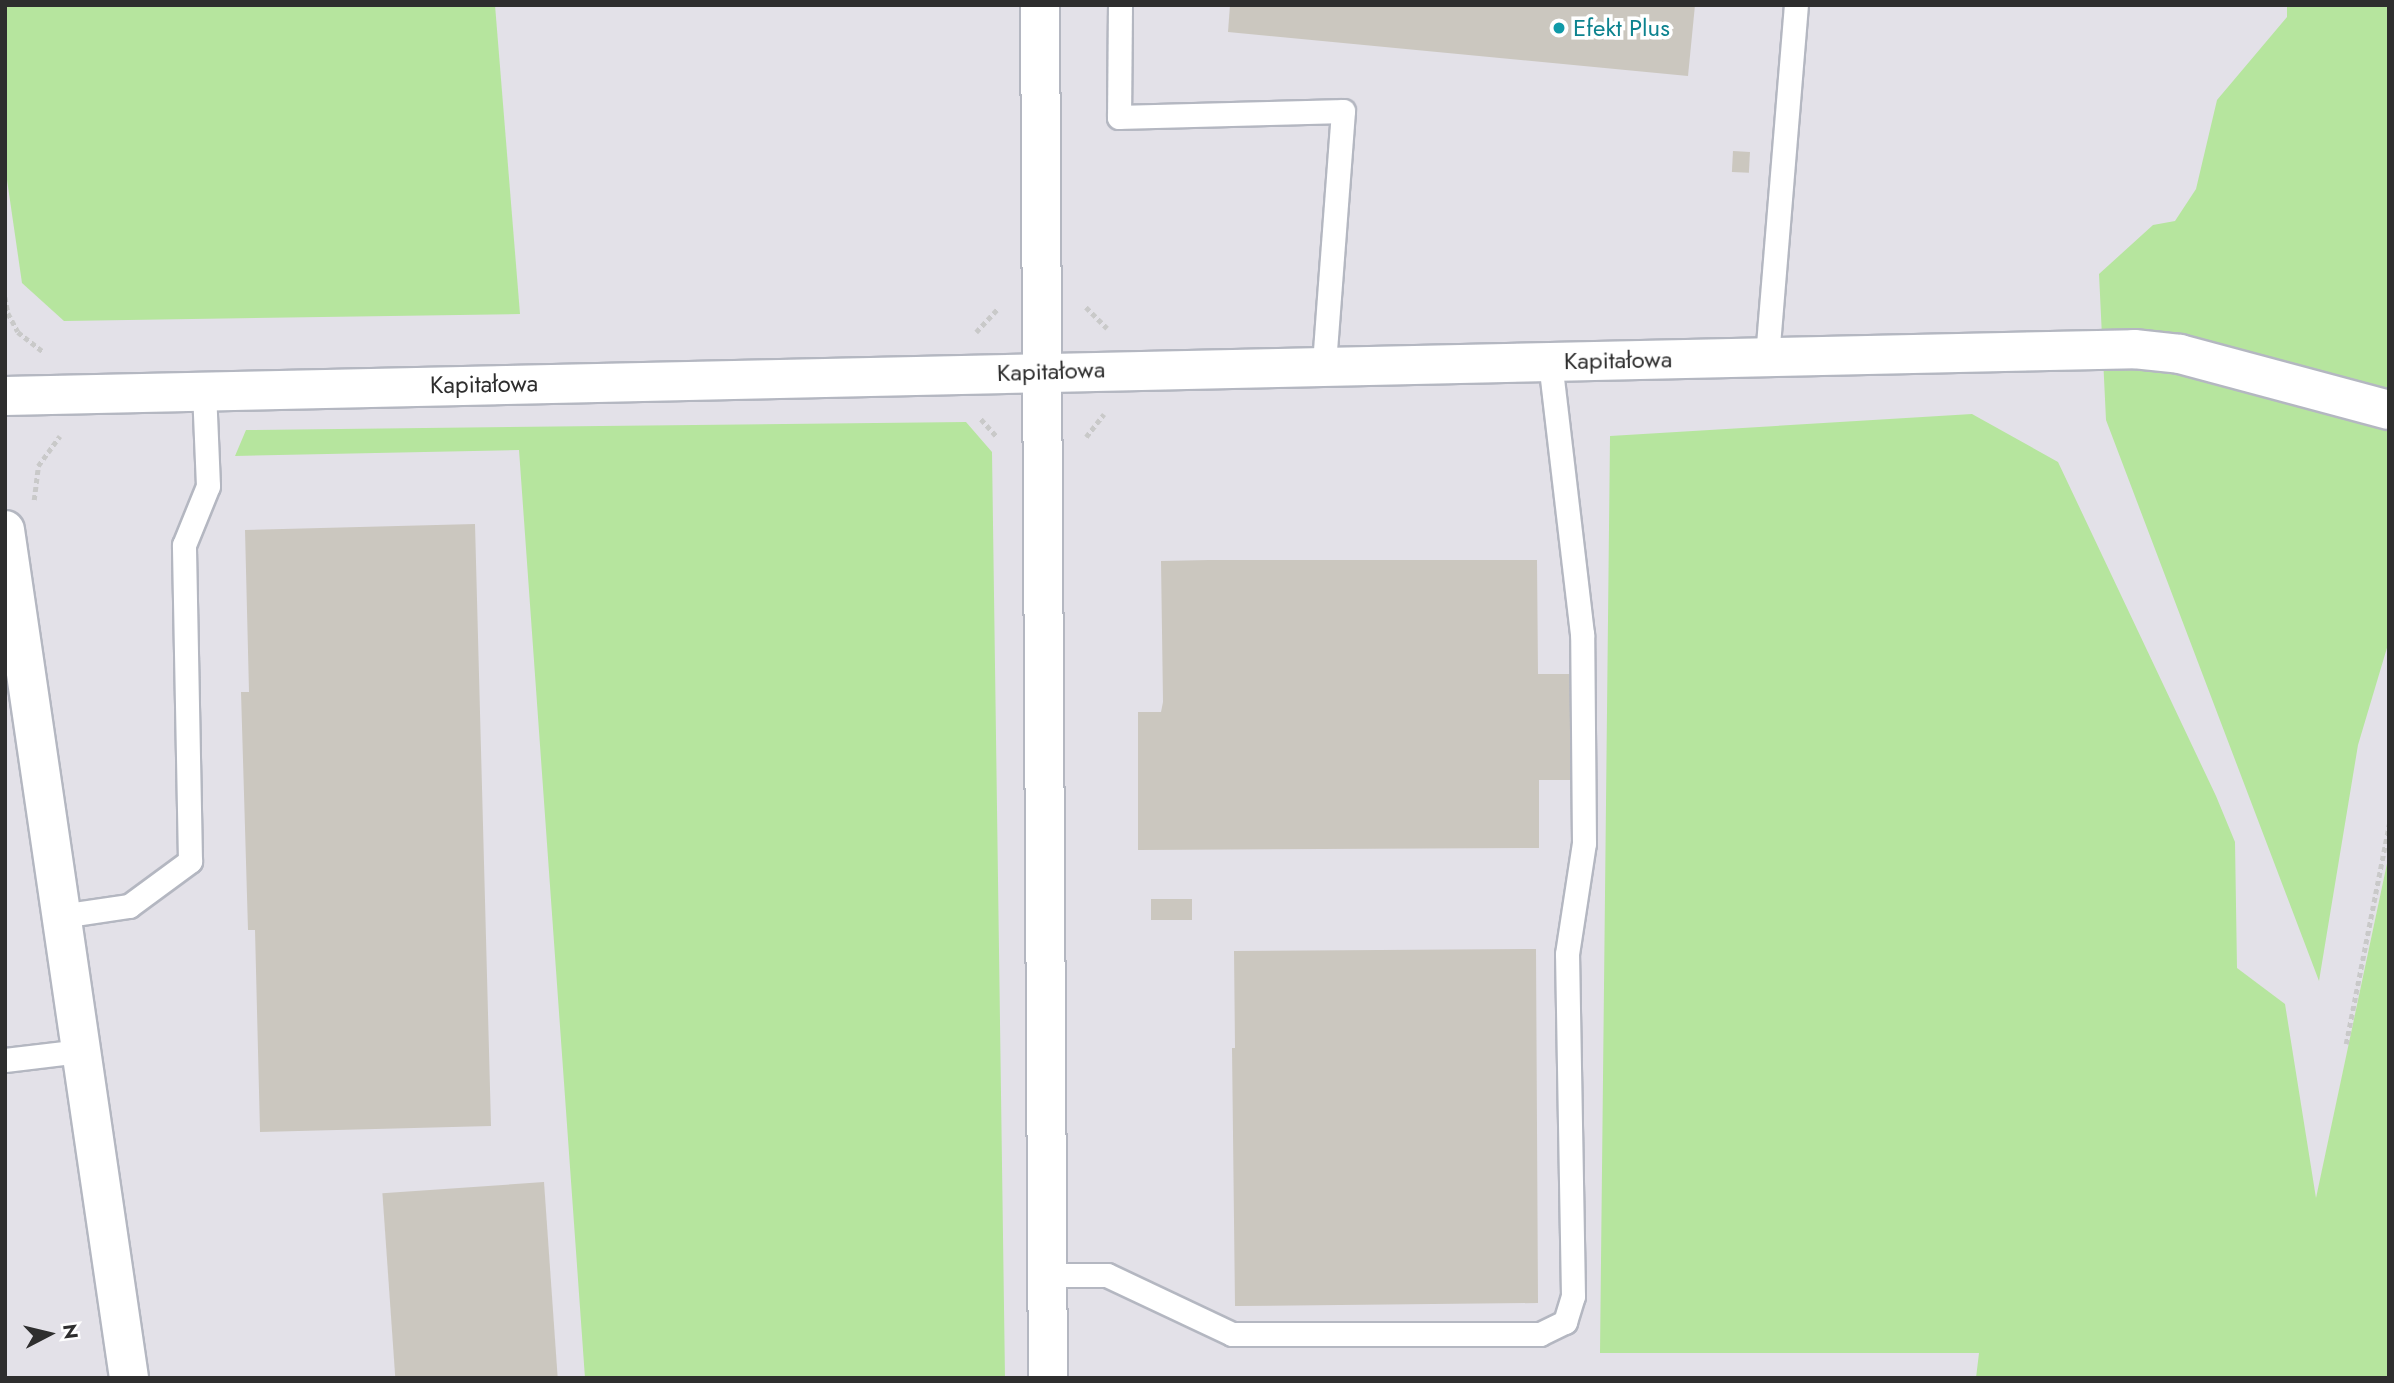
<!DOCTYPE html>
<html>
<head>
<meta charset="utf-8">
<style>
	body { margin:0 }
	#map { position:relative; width:2394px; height:1383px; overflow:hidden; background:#efe9e1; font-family:Jost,sans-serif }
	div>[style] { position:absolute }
	.industrial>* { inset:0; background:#e3e1e8 }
	.green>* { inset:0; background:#b6e59e }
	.building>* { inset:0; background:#cbc7bf; transform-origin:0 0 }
	.path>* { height:4.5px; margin-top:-2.25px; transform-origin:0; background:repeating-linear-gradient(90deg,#c9c9c9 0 5px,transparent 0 8.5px) }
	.roads { filter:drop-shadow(2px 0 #b4b7c1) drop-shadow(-2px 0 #b4b7c1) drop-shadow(0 2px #b4b7c1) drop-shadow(0 -2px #b4b7c1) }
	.service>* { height:23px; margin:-11.5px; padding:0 11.5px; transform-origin:11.5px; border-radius:11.5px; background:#fff }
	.minor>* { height:38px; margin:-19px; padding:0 19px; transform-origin:19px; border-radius:19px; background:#fff }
	.dots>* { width:19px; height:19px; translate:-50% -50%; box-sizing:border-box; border:4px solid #fff; border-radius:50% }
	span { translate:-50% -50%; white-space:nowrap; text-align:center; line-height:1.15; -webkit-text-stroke:7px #fff; paint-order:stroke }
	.culture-label { font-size:24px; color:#0d838f }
	.left { translate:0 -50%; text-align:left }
	.street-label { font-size:24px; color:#2e2e2e }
	.frame { position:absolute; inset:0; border:7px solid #2e2e2e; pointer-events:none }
	.north { position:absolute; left:14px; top:1299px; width:70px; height:70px; -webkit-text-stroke:5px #fff; paint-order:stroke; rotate:83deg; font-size:19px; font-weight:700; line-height:28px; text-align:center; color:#2e2e2e }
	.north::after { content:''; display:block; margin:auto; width:24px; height:32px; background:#2e2e2e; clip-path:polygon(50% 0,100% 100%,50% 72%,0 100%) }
</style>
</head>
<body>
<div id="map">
	<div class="industrial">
		<div style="clip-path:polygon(5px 5px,2389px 5px,2389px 854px,2316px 1200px,2389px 1378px,5px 1378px)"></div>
	</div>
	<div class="green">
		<div style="clip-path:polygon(5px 5px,495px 5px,520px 314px,64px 321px,22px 283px,5px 166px)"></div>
		<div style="clip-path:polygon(2287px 5px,2389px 5px,2389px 641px,2358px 745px,2319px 981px,2106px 420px,2099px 274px,2153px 225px,2175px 221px,2196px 189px,2217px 100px,2287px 17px)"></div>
		<div style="clip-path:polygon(1972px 414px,2058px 462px,2216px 796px,2235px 842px,2237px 968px,2285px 1004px,2316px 1198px,2389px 854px,2389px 1378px,1976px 1378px,1979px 1353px,1600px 1353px,1610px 436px)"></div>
		<div style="clip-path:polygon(966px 422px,992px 452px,1005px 1378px,585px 1378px,519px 450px,235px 456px,246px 430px)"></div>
	</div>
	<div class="building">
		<div style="clip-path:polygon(1230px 5px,1695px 5px,1688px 76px,1228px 32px)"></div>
		<div style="left:1733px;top:151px;width:17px;height:21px;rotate:3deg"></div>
		<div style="clip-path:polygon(475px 524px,491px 1126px,260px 1132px,255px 930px,248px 930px,241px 692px,249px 692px,245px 530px)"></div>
		<div style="clip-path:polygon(1209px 560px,1537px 560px,1538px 674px,1570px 674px,1571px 780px,1539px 780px,1539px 848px,1138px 850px,1138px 712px,1161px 712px,1163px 702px,1161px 561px)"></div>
		<div style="left:1192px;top:899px;width:21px;height:41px;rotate:90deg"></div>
		<div style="clip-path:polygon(1536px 949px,1538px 1303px,1235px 1306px,1232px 1048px,1235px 1048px,1234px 951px)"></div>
		<div style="left:544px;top:1182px;width:196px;height:162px;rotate:86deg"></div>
	</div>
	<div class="path">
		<div style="left:5px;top:297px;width:16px;rotate:79deg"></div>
		<div style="left:8px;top:313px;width:21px;rotate:62deg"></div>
		<div style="left:18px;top:332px;width:33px;rotate:38deg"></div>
		<div style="left:1086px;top:307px;width:30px;rotate:45deg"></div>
		<div style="left:976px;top:332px;width:33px;rotate:-47deg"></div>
		<div style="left:981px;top:419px;width:25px;rotate:48deg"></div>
		<div style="left:1086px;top:437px;width:29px;rotate:-52deg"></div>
		<div style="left:34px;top:500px;width:34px;rotate:-83deg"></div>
		<div style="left:38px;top:466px;width:37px;rotate:-54deg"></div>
		<div style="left:2346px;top:1044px;width:224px;rotate:-78.9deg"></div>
	</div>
	<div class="roads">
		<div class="service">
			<div style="left:1120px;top:5px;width:112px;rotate:90.5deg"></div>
			<div style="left:1119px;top:117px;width:224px;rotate:-1.5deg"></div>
			<div style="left:1343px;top:111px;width:255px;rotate:94.3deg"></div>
			<div style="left:1767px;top:357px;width:353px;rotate:-85.3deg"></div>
			<div style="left:61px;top:916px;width:69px;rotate:-8.4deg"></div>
			<div style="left:129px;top:906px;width:76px;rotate:-36.4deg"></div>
			<div style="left:190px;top:861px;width:316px;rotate:-91.1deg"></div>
			<div style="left:184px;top:545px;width:64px;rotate:-67.9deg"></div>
			<div style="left:208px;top:486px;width:96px;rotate:-92.4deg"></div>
			<div style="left:5px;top:1060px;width:77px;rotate:-6.8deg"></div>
			<div style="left:1047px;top:1275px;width:60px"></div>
			<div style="left:1107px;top:1275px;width:138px;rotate:25.3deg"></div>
			<div style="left:1232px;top:1334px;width:308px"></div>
			<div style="left:1540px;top:1334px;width:28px;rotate:-26deg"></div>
			<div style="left:1565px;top:1322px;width:27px;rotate:-73deg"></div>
			<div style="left:1573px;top:1296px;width:342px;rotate:-91deg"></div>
			<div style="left:1567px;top:954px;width:112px;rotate:-81.3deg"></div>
			<div style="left:1584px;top:843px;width:209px;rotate:-90.5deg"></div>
			<div style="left:1582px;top:634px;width:275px;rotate:-96.7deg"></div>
		</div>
		<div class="minor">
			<div style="left:1040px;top:5px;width:1373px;rotate:89.67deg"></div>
			<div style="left:5px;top:396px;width:2130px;rotate:-1.26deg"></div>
			<div style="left:2134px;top:349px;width:46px;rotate:6.2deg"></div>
			<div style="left:2180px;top:354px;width:216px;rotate:15deg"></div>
			<div style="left:5px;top:530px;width:857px;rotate:81.68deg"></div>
		</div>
	</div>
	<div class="dots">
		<div style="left:1559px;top:28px;background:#0f9aa8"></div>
	</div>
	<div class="culture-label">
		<span class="left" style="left:1573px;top:28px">Efekt Plus</span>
	</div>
	<div class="street-label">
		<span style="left:1618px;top:360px;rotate:-1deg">Kapitałowa</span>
		<span style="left:1051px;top:371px;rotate:-2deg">Kapitałowa</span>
		<span style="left:484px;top:384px;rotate:-1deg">Kapitałowa</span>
	</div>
	<div class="frame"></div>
	<div class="north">N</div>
</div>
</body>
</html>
